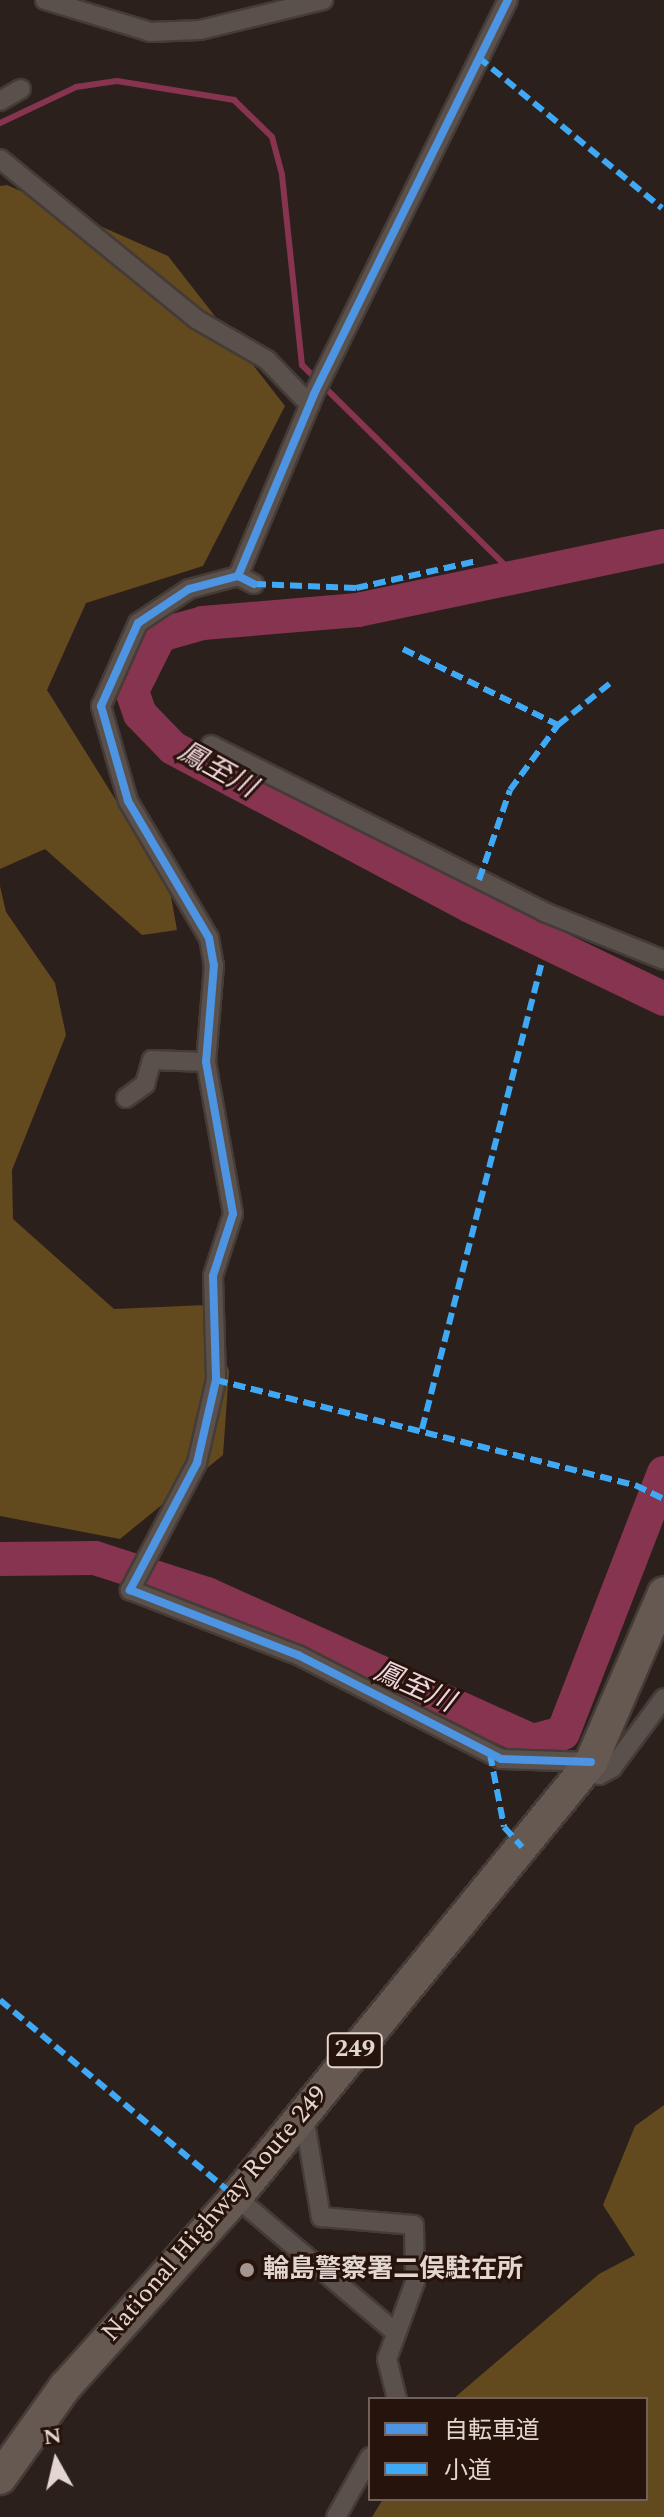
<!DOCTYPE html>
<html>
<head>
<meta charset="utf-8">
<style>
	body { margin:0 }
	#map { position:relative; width:664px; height:2517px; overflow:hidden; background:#2b201b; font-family:Spectral,"Noto Sans JP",serif }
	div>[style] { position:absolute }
	.forest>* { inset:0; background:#62491e }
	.stream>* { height:6px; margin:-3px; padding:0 3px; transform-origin:3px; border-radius:3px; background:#86344f }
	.river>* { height:34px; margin:-17px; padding:0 17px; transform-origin:17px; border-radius:17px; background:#86344f }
	.roads { filter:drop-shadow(2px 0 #453b37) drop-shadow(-2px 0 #453b37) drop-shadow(0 2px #453b37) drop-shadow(0 -2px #453b37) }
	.minor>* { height:18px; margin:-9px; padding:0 9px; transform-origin:9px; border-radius:9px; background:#5a514d }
	.trunk>* { height:32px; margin:-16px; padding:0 16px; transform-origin:16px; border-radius:16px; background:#665951 }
	.quiet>* { height:6px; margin-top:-3px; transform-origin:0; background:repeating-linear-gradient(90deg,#3fa9f5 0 12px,transparent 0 18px) }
	.cycleway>* { height:8px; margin:-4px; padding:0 4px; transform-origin:4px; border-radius:4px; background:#4d94e3 }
	.dots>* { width:22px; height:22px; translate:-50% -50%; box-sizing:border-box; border:4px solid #26130c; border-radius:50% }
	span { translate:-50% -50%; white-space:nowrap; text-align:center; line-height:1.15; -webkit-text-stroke:6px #26130c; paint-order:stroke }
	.shield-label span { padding:2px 6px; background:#26130c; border:2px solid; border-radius:6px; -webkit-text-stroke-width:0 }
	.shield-label { font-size:24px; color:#e3d5d0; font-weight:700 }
	.street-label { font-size:26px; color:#e3d5d0 }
	.poi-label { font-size:26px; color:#e3d5d0; font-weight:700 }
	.left { translate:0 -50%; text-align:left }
	.water-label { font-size:28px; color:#efd5db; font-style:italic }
	.legend { position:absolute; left:368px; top:2397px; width:280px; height:104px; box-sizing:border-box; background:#26130c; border:2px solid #72615a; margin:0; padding:10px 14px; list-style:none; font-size:24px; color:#e3d5d0 }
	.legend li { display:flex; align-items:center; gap:16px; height:40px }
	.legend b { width:40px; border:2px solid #72615a }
	.north { position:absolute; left:16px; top:2421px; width:80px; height:80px; -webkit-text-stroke:6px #26130c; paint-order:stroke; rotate:352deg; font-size:22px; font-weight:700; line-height:32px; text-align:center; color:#e3d5d0 }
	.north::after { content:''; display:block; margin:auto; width:28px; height:36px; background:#e3d5d0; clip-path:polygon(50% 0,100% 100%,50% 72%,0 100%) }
</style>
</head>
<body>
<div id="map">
	<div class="forest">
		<div style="clip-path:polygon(7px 185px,168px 256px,285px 406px,203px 566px,86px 603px,47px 690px,169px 885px,177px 930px,142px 935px,45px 849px,0 869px,0 186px)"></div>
		<div style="clip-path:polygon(0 886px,6px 912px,55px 983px,66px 1035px,12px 1170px,13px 1219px,114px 1309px,206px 1305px,229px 1371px,223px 1455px,120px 1539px,0 1516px)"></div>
		<div style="clip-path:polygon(664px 2105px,664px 2517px,372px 2517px,383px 2499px,646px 2499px,646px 2399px,453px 2399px,599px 2274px,635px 2255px,603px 2205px,635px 2126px)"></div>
	</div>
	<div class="stream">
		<div style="left:0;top:123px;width:84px;rotate:-25.3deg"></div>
		<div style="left:76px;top:87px;width:41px;rotate:-8.3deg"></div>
		<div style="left:117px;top:81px;width:119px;rotate:9.2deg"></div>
		<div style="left:234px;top:100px;width:53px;rotate:44.2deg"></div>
		<div style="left:272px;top:137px;width:39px;rotate:75deg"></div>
		<div style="left:282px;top:175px;width:191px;rotate:84deg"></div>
		<div style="left:302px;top:365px;width:303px;rotate:44.6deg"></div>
	</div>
	<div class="river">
		<div style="left:664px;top:546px;width:313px;rotate:168.2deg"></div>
		<div style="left:358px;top:610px;width:156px;rotate:175.2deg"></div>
		<div style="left:203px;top:623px;width:45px;rotate:164.4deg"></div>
		<div style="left:160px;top:635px;width:63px;rotate:116.6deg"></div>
		<div style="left:132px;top:691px;width:24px;rotate:71deg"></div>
		<div style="left:140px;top:714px;width:47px;rotate:45.9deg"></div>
		<div style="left:173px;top:748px;width:336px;rotate:28deg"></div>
		<div style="left:470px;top:906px;width:215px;rotate:25.6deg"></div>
		<div style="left:0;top:1559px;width:95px;rotate:-0.6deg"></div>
		<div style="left:95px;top:1558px;width:118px;rotate:17.8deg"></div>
		<div style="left:207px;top:1594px;width:358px;rotate:24.3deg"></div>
		<div style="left:533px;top:1741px;width:31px;rotate:-15deg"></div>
		<div style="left:563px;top:1733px;width:279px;rotate:-68.8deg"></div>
	</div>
	<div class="roads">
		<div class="minor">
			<div style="left:45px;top:0;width:110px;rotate:16.9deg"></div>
			<div style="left:150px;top:32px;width:50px;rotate:-2.3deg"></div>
			<div style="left:200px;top:30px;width:127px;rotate:-13.7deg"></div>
			<div style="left:0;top:101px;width:24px;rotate:-30deg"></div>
			<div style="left:0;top:159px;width:253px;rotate:39.2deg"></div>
			<div style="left:196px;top:319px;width:82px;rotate:30deg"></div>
			<div style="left:267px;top:360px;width:62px;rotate:46.3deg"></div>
			<div style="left:238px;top:576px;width:51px;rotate:165.1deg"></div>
			<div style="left:189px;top:589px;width:61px;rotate:146.3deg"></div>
			<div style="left:138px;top:623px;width:91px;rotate:114deg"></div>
			<div style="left:101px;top:706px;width:99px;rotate:74.1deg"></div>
			<div style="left:128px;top:801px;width:159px;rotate:59.4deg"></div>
			<div style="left:209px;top:938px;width:27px;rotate:80deg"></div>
			<div style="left:214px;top:965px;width:97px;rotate:94.7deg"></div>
			<div style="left:206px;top:1062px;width:154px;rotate:79.9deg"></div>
			<div style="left:233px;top:1214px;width:65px;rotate:107.9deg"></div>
			<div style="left:213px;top:1276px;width:104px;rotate:88.3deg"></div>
			<div style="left:216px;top:1380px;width:85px;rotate:102.9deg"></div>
			<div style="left:197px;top:1463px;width:144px;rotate:117.8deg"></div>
			<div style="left:130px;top:1590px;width:180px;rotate:21.2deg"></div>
			<div style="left:298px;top:1655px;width:228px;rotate:27.1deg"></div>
			<div style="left:501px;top:1759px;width:90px;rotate:1.9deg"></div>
			<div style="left:254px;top:584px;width:18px;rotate:-153deg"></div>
			<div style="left:238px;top:576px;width:197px;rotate:-67.3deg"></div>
			<div style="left:314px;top:394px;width:439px;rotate:-63.8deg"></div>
			<div style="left:211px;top:745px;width:373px;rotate:26.6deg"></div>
			<div style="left:544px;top:912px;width:129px;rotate:21.8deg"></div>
			<div style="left:126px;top:1098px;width:24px;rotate:-36deg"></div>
			<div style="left:145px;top:1084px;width:25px;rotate:-74deg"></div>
			<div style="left:152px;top:1060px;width:54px;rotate:2.1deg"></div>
			<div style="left:586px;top:1768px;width:15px;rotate:28deg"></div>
			<div style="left:599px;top:1775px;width:15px;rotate:-28deg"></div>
			<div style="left:612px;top:1768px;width:87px;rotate:-53.4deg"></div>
			<div style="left:303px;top:2111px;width:108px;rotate:80.4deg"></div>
			<div style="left:321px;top:2217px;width:93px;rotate:4.9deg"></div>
			<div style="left:414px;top:2225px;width:57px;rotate:89deg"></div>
			<div style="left:415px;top:2282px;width:82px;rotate:110deg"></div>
			<div style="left:387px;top:2359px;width:41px;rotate:76deg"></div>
			<div style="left:236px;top:2197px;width:207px;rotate:40.3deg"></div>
			<div style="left:336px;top:2517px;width:69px;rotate:-60.5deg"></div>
		</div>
		<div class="trunk">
			<div style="left:0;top:2478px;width:112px;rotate:-54.5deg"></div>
			<div style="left:65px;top:2387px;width:256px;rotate:-48deg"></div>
			<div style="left:236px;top:2197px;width:561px;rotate:-50.78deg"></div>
			<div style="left:591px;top:1762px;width:184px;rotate:-66.6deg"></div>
		</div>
	</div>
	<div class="quiet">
		<div style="left:478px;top:57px;width:238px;rotate:39.4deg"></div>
		<div style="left:254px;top:584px;width:102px;rotate:2.2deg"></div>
		<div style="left:356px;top:588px;width:124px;rotate:-12.6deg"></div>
		<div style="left:403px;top:649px;width:173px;rotate:26.1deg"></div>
		<div style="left:479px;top:880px;width:95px;rotate:-71deg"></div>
		<div style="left:510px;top:790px;width:81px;rotate:-53.6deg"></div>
		<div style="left:558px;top:725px;width:70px;rotate:-38.7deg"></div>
		<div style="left:216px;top:1380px;width:432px;rotate:14.1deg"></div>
		<div style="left:635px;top:1485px;width:32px;rotate:26deg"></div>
		<div style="left:422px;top:1429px;width:479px;rotate:-75.6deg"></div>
		<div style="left:490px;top:1754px;width:74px;rotate:79.1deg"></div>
		<div style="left:504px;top:1827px;width:27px;rotate:48deg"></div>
		<div style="left:0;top:2000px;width:307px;rotate:39.9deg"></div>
	</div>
	<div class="cycleway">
		<div style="left:238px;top:576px;width:51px;rotate:165.1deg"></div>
		<div style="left:189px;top:589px;width:61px;rotate:146.3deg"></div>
		<div style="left:138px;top:623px;width:91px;rotate:114deg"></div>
		<div style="left:101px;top:706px;width:99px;rotate:74.1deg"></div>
		<div style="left:128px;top:801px;width:159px;rotate:59.4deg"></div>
		<div style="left:209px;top:938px;width:27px;rotate:80deg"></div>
		<div style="left:214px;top:965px;width:97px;rotate:94.7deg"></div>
		<div style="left:206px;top:1062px;width:154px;rotate:79.9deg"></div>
		<div style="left:233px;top:1214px;width:65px;rotate:107.9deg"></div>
		<div style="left:213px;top:1276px;width:104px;rotate:88.3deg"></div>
		<div style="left:216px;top:1380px;width:85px;rotate:102.9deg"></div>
		<div style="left:197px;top:1463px;width:144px;rotate:117.8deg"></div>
		<div style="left:130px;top:1590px;width:180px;rotate:21.2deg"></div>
		<div style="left:298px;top:1655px;width:228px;rotate:27.1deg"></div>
		<div style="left:501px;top:1759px;width:90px;rotate:1.9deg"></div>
		<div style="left:254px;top:584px;width:18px;rotate:-153deg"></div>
		<div style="left:238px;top:576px;width:197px;rotate:-67.3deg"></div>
		<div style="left:314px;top:394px;width:439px;rotate:-63.8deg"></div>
	</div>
	<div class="dots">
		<div style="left:247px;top:2270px;background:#a39691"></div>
	</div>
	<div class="shield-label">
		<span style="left:355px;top:2050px">249</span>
	</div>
	<div class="street-label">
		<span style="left:215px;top:2214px;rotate:-49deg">National Highway Route 249</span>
	</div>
	<div class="poi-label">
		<span class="left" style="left:263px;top:2270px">輪島警察署二俣駐在所</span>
	</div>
	<div class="water-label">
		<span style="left:217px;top:770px;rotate:29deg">鳳至川</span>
		<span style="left:414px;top:1687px;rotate:24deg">鳳至川</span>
	</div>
	<ul class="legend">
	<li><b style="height:10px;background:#4d94e3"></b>自転車道</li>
	<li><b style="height:10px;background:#3fa9f5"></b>小道</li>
	</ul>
	<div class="north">N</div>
</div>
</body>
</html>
